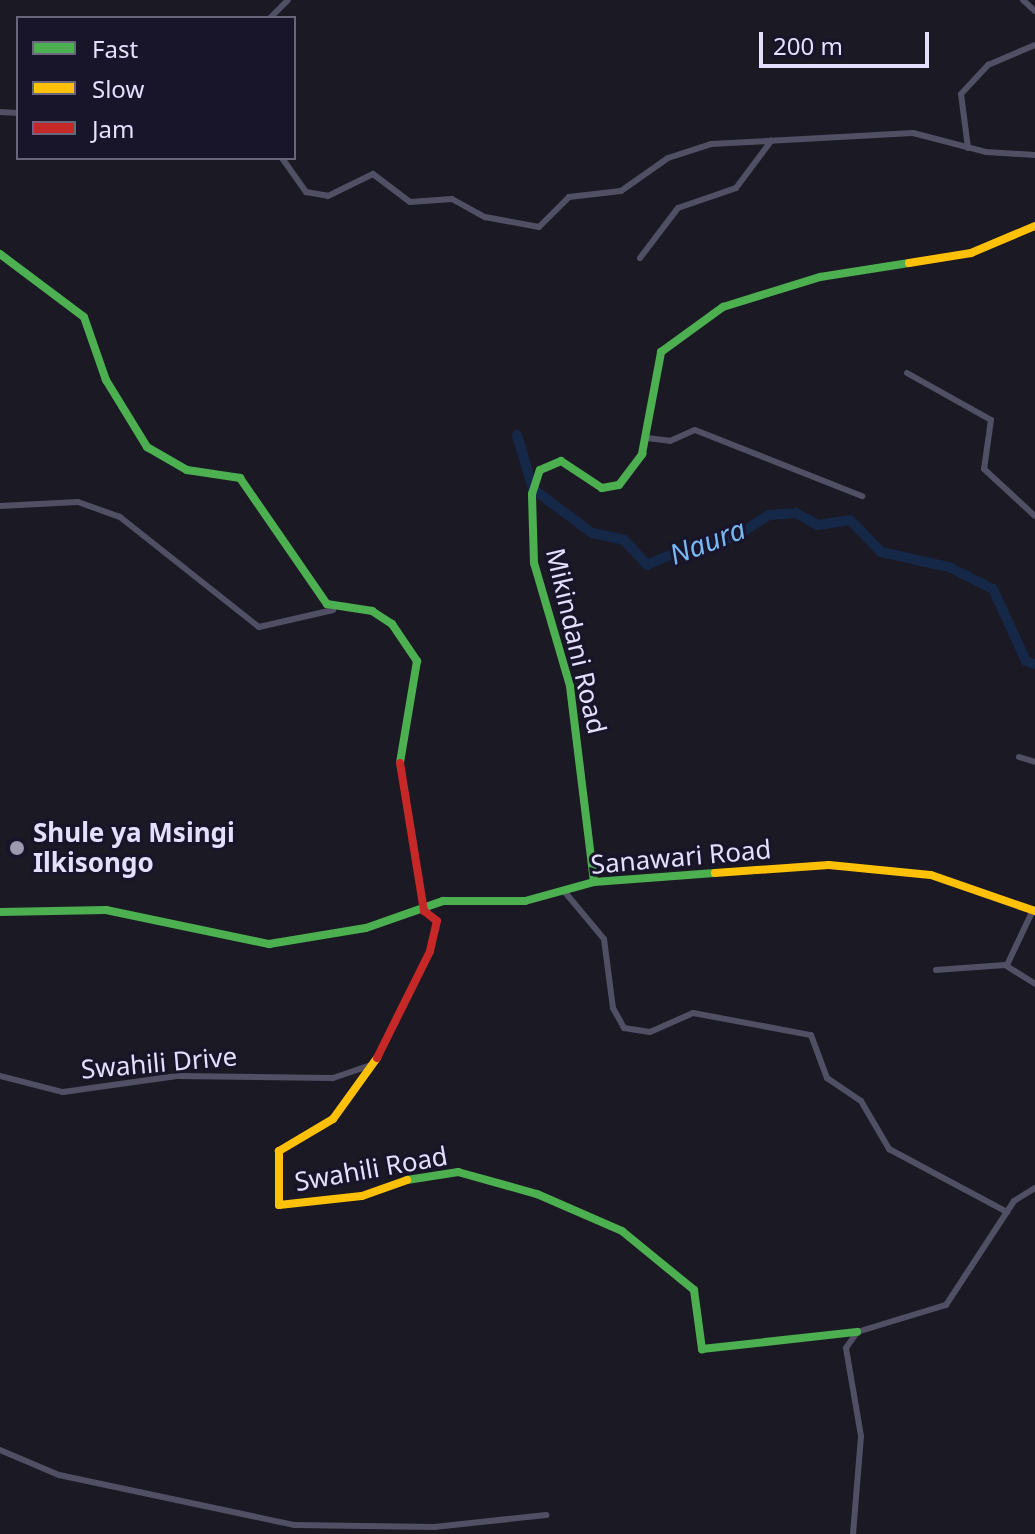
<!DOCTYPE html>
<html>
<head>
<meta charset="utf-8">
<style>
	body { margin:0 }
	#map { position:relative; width:1035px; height:1534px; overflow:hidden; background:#1b1924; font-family:"Noto Sans",sans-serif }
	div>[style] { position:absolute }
	.river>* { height:10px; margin:-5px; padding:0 5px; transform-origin:5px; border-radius:5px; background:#162848 }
	.street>* { height:6px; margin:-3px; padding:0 3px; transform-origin:3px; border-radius:3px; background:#514f64 }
	.fast>* { height:8px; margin:-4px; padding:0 4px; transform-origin:4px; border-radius:4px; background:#4caf50 }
	.slow>* { height:8px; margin:-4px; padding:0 4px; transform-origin:4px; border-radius:4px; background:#ffc107 }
	.jam>* { height:8px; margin:-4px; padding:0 4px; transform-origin:4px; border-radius:4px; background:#c62828 }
	.dots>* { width:22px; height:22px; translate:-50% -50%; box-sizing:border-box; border:4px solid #181429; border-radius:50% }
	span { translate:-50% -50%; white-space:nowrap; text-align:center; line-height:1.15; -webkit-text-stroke:6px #181429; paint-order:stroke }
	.street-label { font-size:26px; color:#e3dffc }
	.poi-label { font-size:26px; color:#e3dffc; font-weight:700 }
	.left { translate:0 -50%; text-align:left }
	.water-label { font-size:28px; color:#77b7f2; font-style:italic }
	.legend { position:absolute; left:16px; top:16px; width:280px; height:144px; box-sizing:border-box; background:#181429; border:2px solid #69657d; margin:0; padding:10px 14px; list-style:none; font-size:24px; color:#e3dffc }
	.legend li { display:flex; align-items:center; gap:16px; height:40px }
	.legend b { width:40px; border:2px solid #69657d }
	.scale { position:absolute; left:759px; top:32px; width:170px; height:36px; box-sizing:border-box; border:4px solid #e3dffc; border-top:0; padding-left:10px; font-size:24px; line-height:28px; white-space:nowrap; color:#e3dffc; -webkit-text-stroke:6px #181429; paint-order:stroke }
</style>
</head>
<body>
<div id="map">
	<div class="river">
		<div style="left:517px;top:435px;width:56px;rotate:73.5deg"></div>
		<div style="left:533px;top:489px;width:74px;rotate:36.7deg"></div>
		<div style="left:592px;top:533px;width:33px;rotate:12deg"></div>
		<div style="left:624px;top:540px;width:34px;rotate:47deg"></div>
		<div style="left:647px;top:565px;width:60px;rotate:-23.6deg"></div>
		<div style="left:702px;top:541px;width:31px;rotate:-6deg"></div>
		<div style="left:733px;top:538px;width:43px;rotate:-32.6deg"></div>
		<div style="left:769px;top:515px;width:27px;rotate:-4deg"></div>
		<div style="left:796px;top:513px;width:25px;rotate:29deg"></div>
		<div style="left:818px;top:525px;width:32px;rotate:-9deg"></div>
		<div style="left:850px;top:520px;width:45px;rotate:45.9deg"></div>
		<div style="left:881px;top:552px;width:70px;rotate:12.4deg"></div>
		<div style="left:949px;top:567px;width:49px;rotate:26.6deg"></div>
		<div style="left:993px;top:589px;width:79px;rotate:65.4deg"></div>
		<div style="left:1026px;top:661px;width:9px;rotate:18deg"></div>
	</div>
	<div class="street">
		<div style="left:1023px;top:0;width:16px;rotate:43deg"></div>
		<div style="left:270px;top:18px;width:25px;rotate:-45deg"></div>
		<div style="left:0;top:112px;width:18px;rotate:3deg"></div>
		<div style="left:968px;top:148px;width:54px;rotate:-97.4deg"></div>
		<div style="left:961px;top:94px;width:40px;rotate:-47deg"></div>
		<div style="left:988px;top:65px;width:51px;rotate:-23.1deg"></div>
		<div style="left:282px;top:158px;width:42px;rotate:54.8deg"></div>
		<div style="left:306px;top:192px;width:22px;rotate:10deg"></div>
		<div style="left:328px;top:196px;width:50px;rotate:-26.1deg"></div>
		<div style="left:373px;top:174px;width:46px;rotate:37.1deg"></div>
		<div style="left:410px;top:202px;width:42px;rotate:-4.1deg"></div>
		<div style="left:452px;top:199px;width:38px;rotate:29deg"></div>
		<div style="left:485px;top:217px;width:55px;rotate:10.5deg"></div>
		<div style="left:539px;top:227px;width:42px;rotate:-45deg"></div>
		<div style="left:569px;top:197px;width:52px;rotate:-6.6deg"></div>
		<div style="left:621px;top:191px;width:57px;rotate:-35.1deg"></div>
		<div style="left:668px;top:158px;width:45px;rotate:-18deg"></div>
		<div style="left:711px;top:144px;width:202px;rotate:-3.1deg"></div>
		<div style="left:913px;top:133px;width:75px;rotate:14.6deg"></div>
		<div style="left:986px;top:152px;width:49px;rotate:3.5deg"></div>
		<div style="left:640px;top:258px;width:63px;rotate:-52.8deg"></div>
		<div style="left:678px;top:208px;width:61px;rotate:-19deg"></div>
		<div style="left:736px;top:188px;width:59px;rotate:-53.3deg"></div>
		<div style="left:907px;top:373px;width:96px;rotate:29.2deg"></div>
		<div style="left:991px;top:420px;width:49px;rotate:98.1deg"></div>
		<div style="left:984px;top:469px;width:69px;rotate:42.7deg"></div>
		<div style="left:647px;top:438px;width:23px;rotate:7deg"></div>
		<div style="left:670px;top:441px;width:27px;rotate:-24deg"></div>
		<div style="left:695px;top:430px;width:180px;rotate:21.6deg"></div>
		<div style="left:0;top:506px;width:78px;rotate:-2.9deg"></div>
		<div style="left:78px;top:502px;width:45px;rotate:19.7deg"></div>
		<div style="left:120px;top:517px;width:177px;rotate:38.4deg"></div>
		<div style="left:259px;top:627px;width:76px;rotate:-12.9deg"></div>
		<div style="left:1019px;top:757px;width:17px;rotate:17deg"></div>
		<div style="left:564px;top:891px;width:62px;rotate:50.2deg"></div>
		<div style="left:604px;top:939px;width:70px;rotate:82.6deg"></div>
		<div style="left:613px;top:1008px;width:23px;rotate:61deg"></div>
		<div style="left:624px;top:1028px;width:26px;rotate:9deg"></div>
		<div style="left:650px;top:1032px;width:47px;rotate:-23.8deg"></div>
		<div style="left:693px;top:1013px;width:120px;rotate:10.6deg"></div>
		<div style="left:811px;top:1035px;width:46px;rotate:69.6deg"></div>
		<div style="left:827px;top:1078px;width:41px;rotate:34.1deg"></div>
		<div style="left:861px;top:1101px;width:56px;rotate:59.7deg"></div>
		<div style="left:889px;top:1149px;width:134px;rotate:28.1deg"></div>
		<div style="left:1007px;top:965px;width:61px;rotate:-64.7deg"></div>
		<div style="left:936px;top:970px;width:69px;rotate:-4.1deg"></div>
		<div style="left:1005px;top:965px;width:36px;rotate:32deg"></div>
		<div style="left:0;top:1076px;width:65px;rotate:14.3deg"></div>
		<div style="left:63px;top:1092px;width:115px;rotate:-8deg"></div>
		<div style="left:177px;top:1076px;width:156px;rotate:0.7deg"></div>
		<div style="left:333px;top:1078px;width:40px;rotate:-18.9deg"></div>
		<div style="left:0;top:1450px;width:64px;rotate:23deg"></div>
		<div style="left:59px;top:1475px;width:240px;rotate:12deg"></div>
		<div style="left:294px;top:1525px;width:140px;rotate:0.8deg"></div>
		<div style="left:434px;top:1527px;width:113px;rotate:-6.1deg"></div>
		<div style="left:853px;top:1534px;width:98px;rotate:-85.3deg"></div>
		<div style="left:861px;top:1436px;width:89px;rotate:-99.7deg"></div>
		<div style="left:846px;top:1348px;width:19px;rotate:-55deg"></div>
		<div style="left:857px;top:1332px;width:93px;rotate:-16.9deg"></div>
		<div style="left:946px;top:1305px;width:124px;rotate:-56.8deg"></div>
		<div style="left:1014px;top:1201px;width:25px;rotate:-32deg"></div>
	</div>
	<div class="fast">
		<div style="left:0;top:254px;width:105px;rotate:36.9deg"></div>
		<div style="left:84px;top:317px;width:67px;rotate:70.8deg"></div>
		<div style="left:106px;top:380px;width:79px;rotate:58.5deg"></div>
		<div style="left:147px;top:447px;width:46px;rotate:29.9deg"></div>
		<div style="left:187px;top:470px;width:54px;rotate:8.6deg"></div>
		<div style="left:240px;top:478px;width:153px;rotate:55.4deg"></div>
		<div style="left:327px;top:604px;width:46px;rotate:8.8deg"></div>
		<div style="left:372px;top:611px;width:24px;rotate:33deg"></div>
		<div style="left:392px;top:624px;width:45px;rotate:56deg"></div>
		<div style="left:417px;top:661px;width:103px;rotate:99.5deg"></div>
		<div style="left:594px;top:882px;width:197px;rotate:-97deg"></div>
		<div style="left:570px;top:686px;width:128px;rotate:-106.3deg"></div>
		<div style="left:534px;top:563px;width:69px;rotate:-91.7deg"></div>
		<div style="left:532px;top:494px;width:25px;rotate:-72deg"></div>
		<div style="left:540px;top:470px;width:23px;rotate:-23deg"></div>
		<div style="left:561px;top:461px;width:49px;rotate:33.4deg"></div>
		<div style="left:602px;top:488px;width:17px;rotate:-10deg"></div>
		<div style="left:619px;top:485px;width:39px;rotate:-53deg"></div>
		<div style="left:642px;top:454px;width:104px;rotate:-79.4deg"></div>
		<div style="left:661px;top:352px;width:77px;rotate:-36deg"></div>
		<div style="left:723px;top:307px;width:102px;rotate:-17.2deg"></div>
		<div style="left:820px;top:277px;width:90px;rotate:-8.9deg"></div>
		<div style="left:0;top:912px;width:106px;rotate:-1.1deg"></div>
		<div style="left:106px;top:910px;width:167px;rotate:11.8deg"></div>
		<div style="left:269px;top:944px;width:98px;rotate:-9.4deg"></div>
		<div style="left:366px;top:928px;width:82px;rotate:-19.3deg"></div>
		<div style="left:443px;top:901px;width:82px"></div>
		<div style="left:525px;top:901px;width:72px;rotate:-15.4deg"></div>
		<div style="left:594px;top:882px;width:121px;rotate:-4.3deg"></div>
		<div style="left:407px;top:1180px;width:52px;rotate:-8.9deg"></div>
		<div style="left:458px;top:1172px;width:82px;rotate:15.6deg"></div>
		<div style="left:537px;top:1194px;width:93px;rotate:23.5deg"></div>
		<div style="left:622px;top:1231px;width:93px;rotate:39.3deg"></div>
		<div style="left:694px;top:1290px;width:60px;rotate:82.3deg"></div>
		<div style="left:702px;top:1349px;width:156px;rotate:-6.3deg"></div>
	</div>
	<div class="slow">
		<div style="left:909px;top:263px;width:63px;rotate:-9.2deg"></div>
		<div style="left:971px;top:253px;width:69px;rotate:-22.9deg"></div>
		<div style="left:715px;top:873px;width:114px;rotate:-4deg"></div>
		<div style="left:829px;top:865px;width:102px;rotate:5.6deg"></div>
		<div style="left:931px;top:875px;width:110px;rotate:19.1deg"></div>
		<div style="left:377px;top:1058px;width:75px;rotate:125.8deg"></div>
		<div style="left:333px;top:1119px;width:63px;rotate:149.3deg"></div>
		<div style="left:279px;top:1151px;width:54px;rotate:90deg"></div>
		<div style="left:279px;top:1205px;width:83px;rotate:-6.2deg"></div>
		<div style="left:362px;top:1196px;width:48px;rotate:-19.6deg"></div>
	</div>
	<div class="jam">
		<div style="left:377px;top:1058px;width:119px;rotate:-63.6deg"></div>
		<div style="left:430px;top:951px;width:31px;rotate:-77deg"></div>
		<div style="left:437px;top:921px;width:16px;rotate:-142deg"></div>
		<div style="left:424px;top:911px;width:150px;rotate:-99.2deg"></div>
	</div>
	<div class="dots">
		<div style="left:17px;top:848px;background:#9d9ab0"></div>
	</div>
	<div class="street-label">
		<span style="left:576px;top:641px;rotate:77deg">Mikindani Road</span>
		<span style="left:681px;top:857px;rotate:-5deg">Sanawari Road</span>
		<span style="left:159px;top:1063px;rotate:-5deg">Swahili Drive</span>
		<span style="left:371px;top:1169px;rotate:-10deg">Swahili Road</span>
	</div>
	<div class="poi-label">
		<span class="left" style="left:33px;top:848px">Shule ya Msingi<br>Ilkisongo</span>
	</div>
	<div class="water-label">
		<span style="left:707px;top:541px;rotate:-21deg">Naura</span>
	</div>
	<ul class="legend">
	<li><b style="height:10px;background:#4caf50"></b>Fast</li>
	<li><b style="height:10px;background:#ffc107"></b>Slow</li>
	<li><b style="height:10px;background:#c62828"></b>Jam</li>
	</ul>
	<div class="scale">200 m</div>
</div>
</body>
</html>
